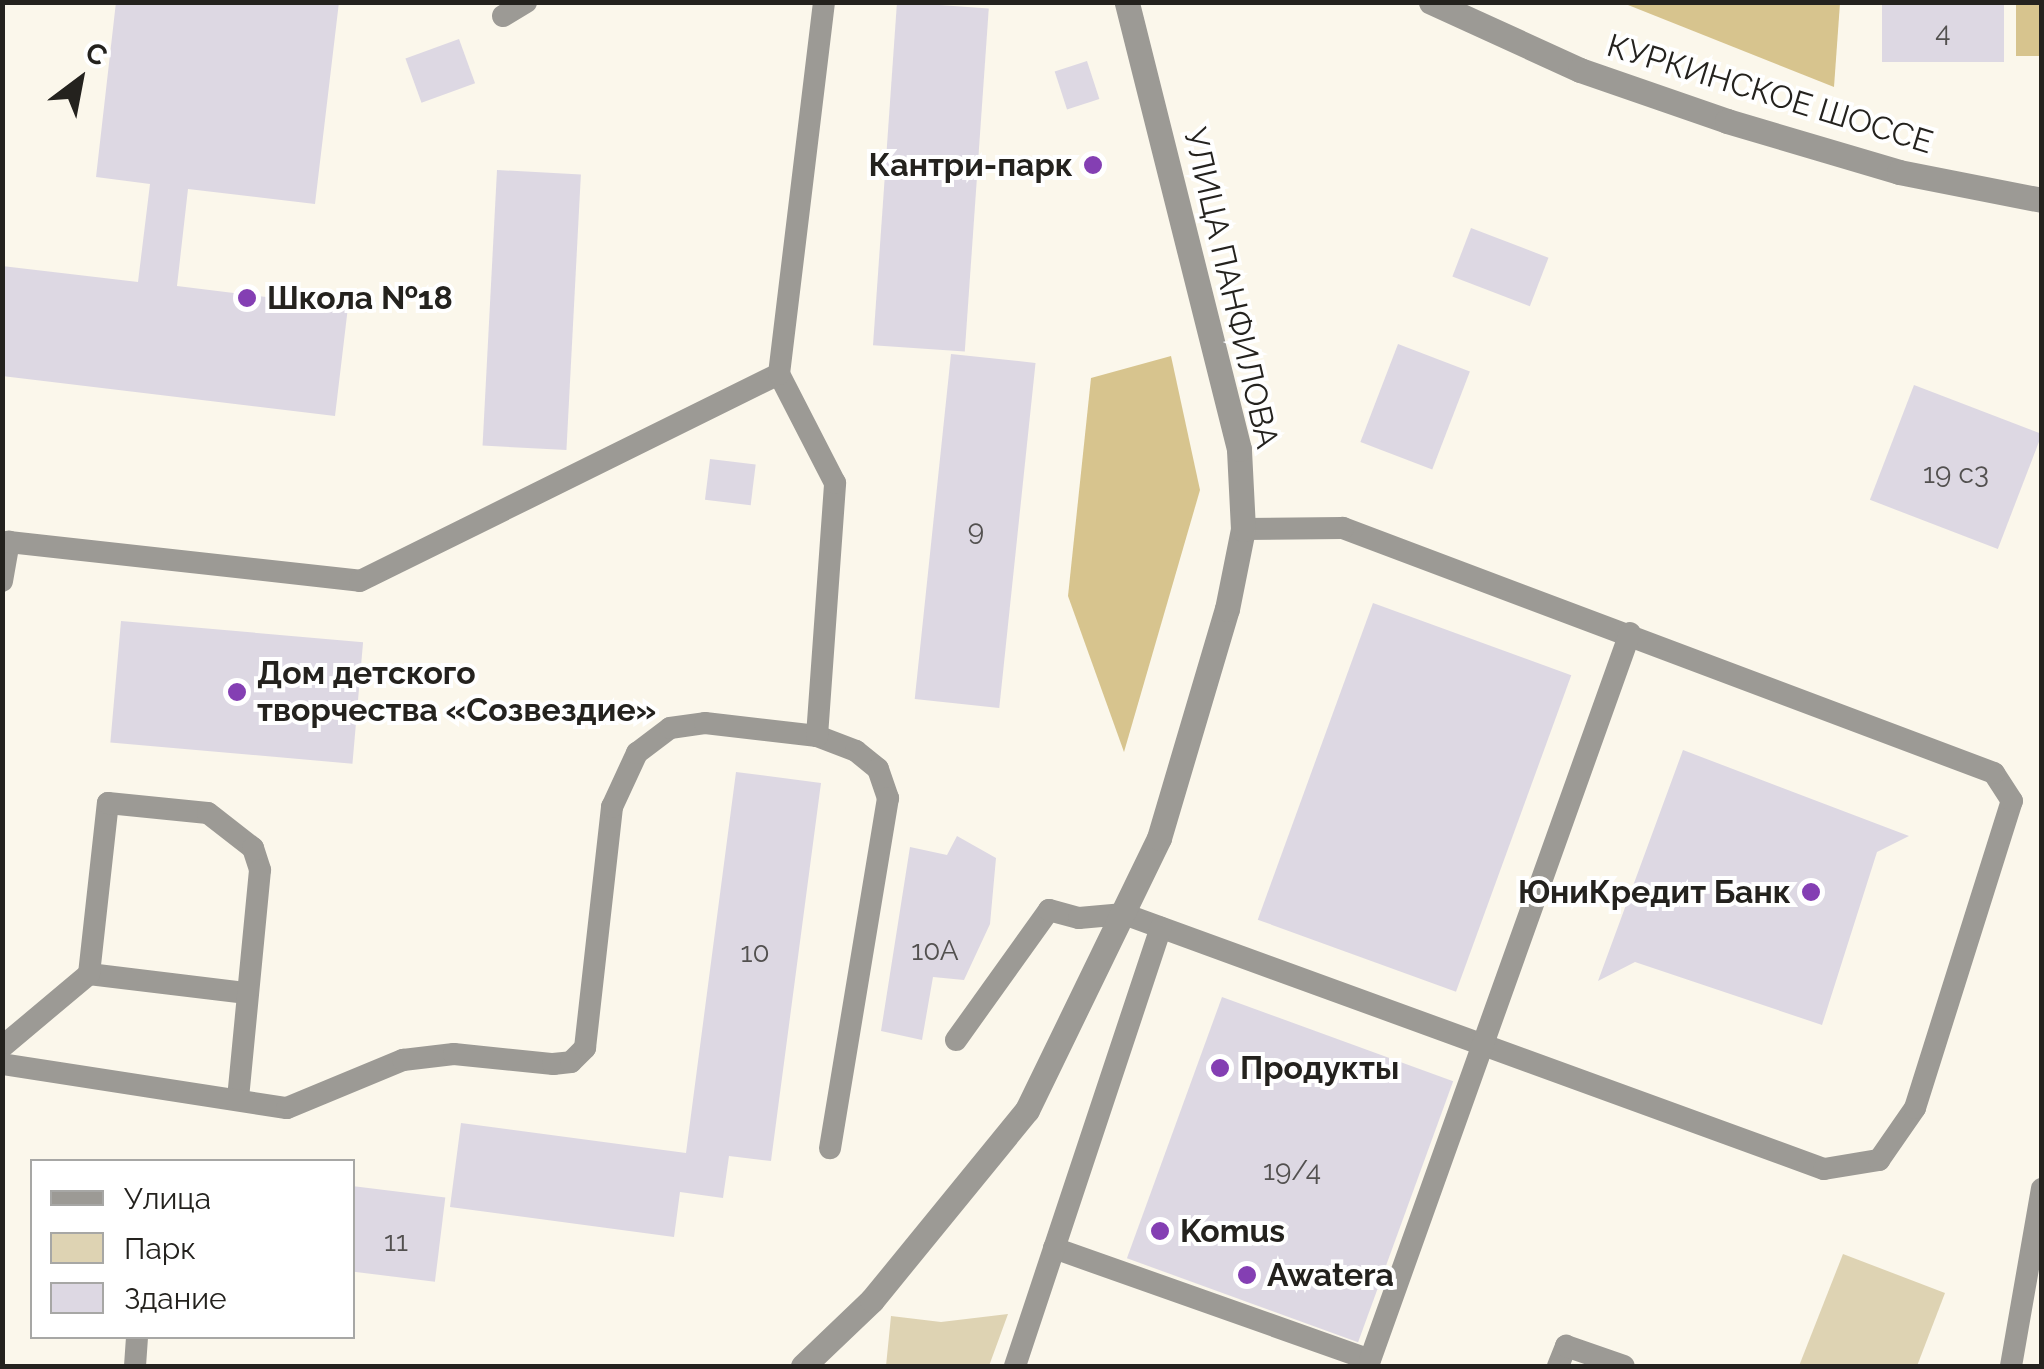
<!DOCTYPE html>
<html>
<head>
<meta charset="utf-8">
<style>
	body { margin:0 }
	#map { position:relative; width:2044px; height:1369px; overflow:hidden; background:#fbf7eb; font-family:Raleway,sans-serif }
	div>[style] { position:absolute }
	.green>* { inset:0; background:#ded3b3 }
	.forest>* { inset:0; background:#d7c48e; transform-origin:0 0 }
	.building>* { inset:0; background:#ddd8e3; transform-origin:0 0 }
	.service>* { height:22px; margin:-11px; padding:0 11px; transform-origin:11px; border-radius:11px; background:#9c9a95 }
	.tertiary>* { height:25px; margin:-12.5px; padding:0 12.5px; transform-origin:12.5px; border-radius:12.5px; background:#9c9a95 }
	.dots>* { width:28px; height:28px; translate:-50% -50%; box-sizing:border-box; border:5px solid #fff; border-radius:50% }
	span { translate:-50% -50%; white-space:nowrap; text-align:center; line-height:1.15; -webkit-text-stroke:8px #fff; paint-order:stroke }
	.number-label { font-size:28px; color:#52504f }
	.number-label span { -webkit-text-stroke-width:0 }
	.street-label { font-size:32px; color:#24221e }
	.poi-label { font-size:32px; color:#24221e; font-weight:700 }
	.right { translate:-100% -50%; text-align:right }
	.left { translate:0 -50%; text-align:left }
	.frame { position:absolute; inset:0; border:5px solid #24221e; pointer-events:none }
	.legend { position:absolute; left:30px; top:1159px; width:325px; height:180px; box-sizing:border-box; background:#fff; border:2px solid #a7a7a5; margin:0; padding:12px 18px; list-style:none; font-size:30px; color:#24221e }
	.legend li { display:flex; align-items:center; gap:20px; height:50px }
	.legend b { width:50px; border:2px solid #a7a7a5 }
	.north { position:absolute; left:30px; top:30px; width:100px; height:100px; -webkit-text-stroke:8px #fff; paint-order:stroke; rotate:32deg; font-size:28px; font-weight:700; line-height:40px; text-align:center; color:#24221e }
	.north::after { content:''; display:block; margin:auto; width:35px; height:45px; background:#24221e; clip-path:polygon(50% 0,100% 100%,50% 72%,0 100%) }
</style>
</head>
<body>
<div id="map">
	<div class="green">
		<div style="clip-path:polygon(1843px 1254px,1945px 1293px,1917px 1366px,1799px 1366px)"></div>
		<div style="clip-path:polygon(1008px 1314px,989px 1366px,886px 1366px,891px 1316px,941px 1322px)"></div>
	</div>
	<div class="forest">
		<div style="clip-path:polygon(1623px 3px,1840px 3px,1834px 87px)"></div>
		<div style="left:2016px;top:3px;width:25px;height:53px"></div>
		<div style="clip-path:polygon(1171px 356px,1200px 490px,1124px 752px,1068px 596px,1091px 378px)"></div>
	</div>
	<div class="building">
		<div style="clip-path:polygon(116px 2px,339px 2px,315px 204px,188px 189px,177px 286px,348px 307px,335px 416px,2px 376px,2px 266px,138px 282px,150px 184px,96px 177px)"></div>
		<div style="left:897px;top:2px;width:92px;height:344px;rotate:4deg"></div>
		<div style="left:1882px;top:2px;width:122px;height:60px"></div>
		<div style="left:459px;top:39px;width:47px;height:57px;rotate:70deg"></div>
		<div style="left:1087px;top:61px;width:40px;height:34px;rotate:72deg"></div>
		<div style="left:497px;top:170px;width:84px;height:276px;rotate:3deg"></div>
		<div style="left:1471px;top:228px;width:83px;height:52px;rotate:21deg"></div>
		<div style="left:1398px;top:344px;width:77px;height:105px;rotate:21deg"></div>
		<div style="left:951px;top:354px;width:85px;height:347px;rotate:6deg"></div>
		<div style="left:1914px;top:385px;width:137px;height:123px;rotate:21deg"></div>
		<div style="left:710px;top:459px;width:46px;height:41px;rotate:7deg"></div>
		<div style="left:1373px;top:603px;width:211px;height:337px;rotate:20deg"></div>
		<div style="left:121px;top:621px;width:243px;height:122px;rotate:5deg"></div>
		<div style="clip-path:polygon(1683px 750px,1909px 836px,1877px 852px,1822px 1025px,1635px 962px,1598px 981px)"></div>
		<div style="clip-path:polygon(736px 772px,821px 783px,771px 1161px,729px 1156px,723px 1198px,680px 1192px,674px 1237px,450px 1207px,461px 1123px,686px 1153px)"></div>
		<div style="clip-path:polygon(957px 836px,996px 858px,990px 924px,964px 980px,933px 977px,922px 1040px,881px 1031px,910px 847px,947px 855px)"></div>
		<div style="left:1222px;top:997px;width:246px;height:278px;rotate:20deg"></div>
		<div style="left:352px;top:1186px;width:94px;height:85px;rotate:7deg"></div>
	</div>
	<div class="service">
		<div style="left:503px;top:16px;width:27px;rotate:-31deg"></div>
		<div style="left:2px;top:581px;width:40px;rotate:-80deg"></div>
		<div style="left:9px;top:542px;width:353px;rotate:6.3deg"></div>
		<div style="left:360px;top:581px;width:467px;rotate:-26.3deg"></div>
		<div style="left:817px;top:736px;width:42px;rotate:21deg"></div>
		<div style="left:856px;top:751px;width:28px;rotate:39deg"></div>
		<div style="left:878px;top:769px;width:31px;rotate:71deg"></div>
		<div style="left:888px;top:798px;width:355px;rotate:99.4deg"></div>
		<div style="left:89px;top:974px;width:159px;rotate:6.9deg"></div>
		<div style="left:956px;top:1040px;width:160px;rotate:-54.4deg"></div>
		<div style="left:1049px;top:910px;width:31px;rotate:15deg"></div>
		<div style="left:1079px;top:918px;width:45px;rotate:-5.1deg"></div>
		<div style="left:1124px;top:914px;width:745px;rotate:20.02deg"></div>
		<div style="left:1824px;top:1169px;width:56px;rotate:-9.3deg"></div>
		<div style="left:1879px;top:1160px;width:63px;rotate:-55.3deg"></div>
		<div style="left:1915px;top:1108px;width:322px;rotate:-72.5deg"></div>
		<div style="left:2012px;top:801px;width:33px;rotate:-123deg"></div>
		<div style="left:1994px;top:773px;width:696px;rotate:-159.38deg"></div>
		<div style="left:1343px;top:528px;width:100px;rotate:179.4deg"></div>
		<div style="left:2px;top:1047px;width:114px;rotate:-40deg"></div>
		<div style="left:89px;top:974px;width:172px;rotate:-83.7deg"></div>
		<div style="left:108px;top:803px;width:100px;rotate:5.7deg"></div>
		<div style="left:208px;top:813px;width:57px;rotate:37.9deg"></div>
		<div style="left:253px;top:848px;width:23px;rotate:72deg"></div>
		<div style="left:260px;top:870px;width:231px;rotate:95.5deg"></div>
		<div style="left:2px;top:1064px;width:288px;rotate:8.8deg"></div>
		<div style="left:287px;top:1108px;width:126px;rotate:-22.5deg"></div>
		<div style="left:403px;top:1060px;width:51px;rotate:-6.7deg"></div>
		<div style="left:454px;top:1054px;width:100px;rotate:5.8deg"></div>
		<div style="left:553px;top:1064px;width:18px;rotate:-6deg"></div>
		<div style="left:571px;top:1062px;width:20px;rotate:-45deg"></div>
		<div style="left:585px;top:1048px;width:243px;rotate:-83.6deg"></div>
		<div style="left:612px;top:807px;width:60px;rotate:-65.2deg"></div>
		<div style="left:637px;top:753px;width:41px;rotate:-37.1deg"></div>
		<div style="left:670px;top:728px;width:35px;rotate:-8deg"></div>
		<div style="left:705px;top:723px;width:113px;rotate:6.6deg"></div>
		<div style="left:817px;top:736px;width:254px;rotate:-85.9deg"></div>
		<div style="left:835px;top:483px;width:123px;rotate:-117.2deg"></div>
		<div style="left:779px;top:374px;width:375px;rotate:-83.1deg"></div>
		<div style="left:1054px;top:1248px;width:335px;rotate:19.5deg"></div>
		<div style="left:1370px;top:1360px;width:772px;rotate:-70.32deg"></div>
		<div style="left:135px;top:1366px;width:30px;rotate:-86deg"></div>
		<div style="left:1015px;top:1366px;width:462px;rotate:-71.6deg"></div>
		<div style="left:1558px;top:1366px;width:22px;rotate:-68deg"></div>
		<div style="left:1566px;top:1346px;width:61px;rotate:19deg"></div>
		<div style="left:2011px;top:1366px;width:180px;rotate:-80.1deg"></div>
	</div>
	<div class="tertiary">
		<div style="left:1431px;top:2px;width:164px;rotate:24.5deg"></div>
		<div style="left:1580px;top:70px;width:156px;rotate:19.1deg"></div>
		<div style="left:1727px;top:121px;width:179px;rotate:16.5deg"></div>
		<div style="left:1899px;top:172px;width:146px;rotate:11.1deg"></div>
		<div style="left:803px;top:1366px;width:95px;rotate:-43.7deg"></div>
		<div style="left:872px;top:1300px;width:245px;rotate:-50.8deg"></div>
		<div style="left:1027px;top:1110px;width:302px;rotate:-64.1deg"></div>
		<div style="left:1159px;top:838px;width:239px;rotate:-73.5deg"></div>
		<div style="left:1227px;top:609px;width:82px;rotate:-78.7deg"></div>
		<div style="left:1243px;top:529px;width:80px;rotate:-92.9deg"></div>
		<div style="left:1239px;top:449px;width:461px;rotate:-104.1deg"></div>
	</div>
	<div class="dots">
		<div style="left:1093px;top:165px;background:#843fb3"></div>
		<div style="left:247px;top:298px;background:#843fb3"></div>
		<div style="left:237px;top:692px;background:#843fb3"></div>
		<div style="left:1811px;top:892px;background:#843fb3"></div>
		<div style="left:1220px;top:1068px;background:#843fb3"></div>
		<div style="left:1160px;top:1231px;background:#843fb3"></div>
		<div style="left:1247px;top:1275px;background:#843fb3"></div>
	</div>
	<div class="number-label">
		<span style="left:1943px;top:32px">4</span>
		<span style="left:1956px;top:474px">19 с3</span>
		<span style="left:976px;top:531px">9</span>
		<span style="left:935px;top:951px">10А</span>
		<span style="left:755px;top:953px">10</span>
		<span style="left:1292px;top:1171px">19/4</span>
		<span style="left:396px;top:1242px">11</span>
	</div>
	<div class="street-label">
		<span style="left:1770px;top:94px;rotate:17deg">КУРКИНСКОЕ ШОССЕ</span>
		<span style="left:1231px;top:288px;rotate:77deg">УЛИЦА ПАНФИЛОВА</span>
	</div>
	<div class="poi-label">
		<span class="right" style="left:1073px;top:165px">Кантри-парк</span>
		<span class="left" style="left:267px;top:298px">Школа №18</span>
		<span class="left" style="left:257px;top:692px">Дом детского<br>творчества «Созвездие»</span>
		<span class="right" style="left:1791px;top:892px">ЮниКредит Банк</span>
		<span class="left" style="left:1240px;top:1068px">Продукты</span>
		<span class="left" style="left:1180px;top:1231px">Komus</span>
		<span class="left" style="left:1267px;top:1275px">Awatera</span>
	</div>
	<div class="frame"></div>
	<ul class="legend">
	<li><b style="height:12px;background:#9c9a95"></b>Улица</li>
	<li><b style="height:28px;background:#ded3b3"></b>Парк</li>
	<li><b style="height:28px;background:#ddd8e3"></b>Здание</li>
	</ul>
	<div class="north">С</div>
</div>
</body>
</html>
